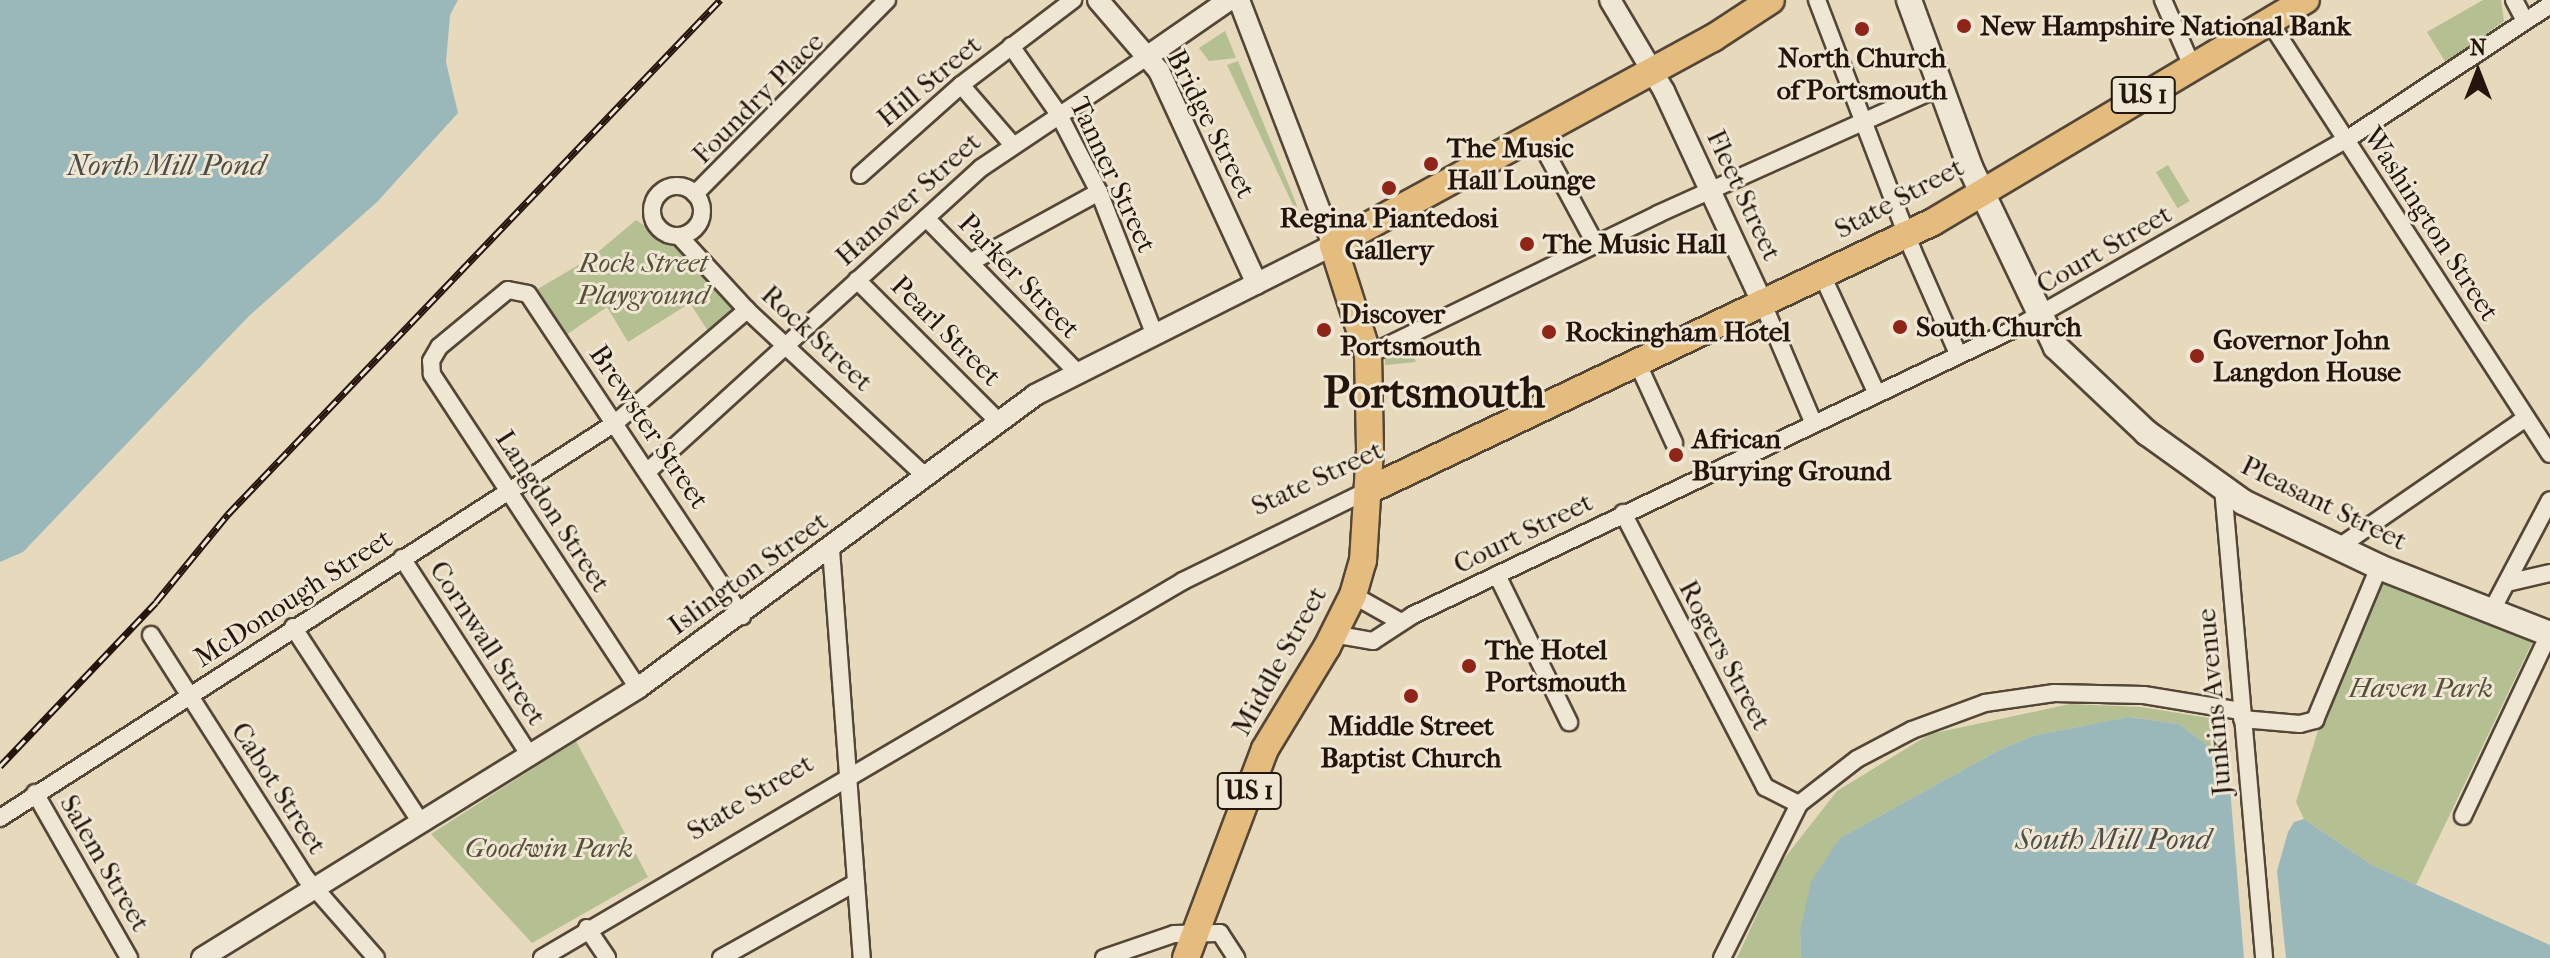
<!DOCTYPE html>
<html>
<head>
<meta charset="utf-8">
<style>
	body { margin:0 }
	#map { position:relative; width:2550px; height:958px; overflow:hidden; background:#e7d9bc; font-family:"IM FELL French Canon",serif }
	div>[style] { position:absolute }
	.green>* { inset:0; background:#b4bf92; transform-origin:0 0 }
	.water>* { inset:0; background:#9ab8ba }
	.roads { filter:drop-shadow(2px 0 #544637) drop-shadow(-2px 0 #544637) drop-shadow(0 2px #544637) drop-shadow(0 -2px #544637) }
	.minor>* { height:16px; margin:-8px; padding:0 8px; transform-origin:8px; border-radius:8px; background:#efe6d3 }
	.minor>.ring { margin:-8px; padding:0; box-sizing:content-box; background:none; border:16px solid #efe6d3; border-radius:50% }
	.tertiary>* { height:20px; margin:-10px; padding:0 10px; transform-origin:10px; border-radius:10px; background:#efe6d3 }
	.secondary>* { height:24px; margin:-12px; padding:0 12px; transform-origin:12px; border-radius:12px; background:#efe6d3 }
	.primary>* { height:26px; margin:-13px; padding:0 13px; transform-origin:13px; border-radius:13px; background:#e4bc7e }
	.rail>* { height:7px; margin-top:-3.5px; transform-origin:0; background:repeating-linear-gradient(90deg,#efe6d3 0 12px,#23150b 0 24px); box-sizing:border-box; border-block:2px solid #23150b }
	.dots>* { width:22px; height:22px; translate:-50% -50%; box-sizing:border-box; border:4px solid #efe6d3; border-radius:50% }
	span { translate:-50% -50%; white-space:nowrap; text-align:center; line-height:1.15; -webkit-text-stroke:6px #efe6d3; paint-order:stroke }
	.shield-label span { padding:2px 6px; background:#efe6d3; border:2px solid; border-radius:6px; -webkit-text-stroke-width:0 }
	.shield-label { font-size:26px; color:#23150b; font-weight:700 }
	.poi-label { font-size:28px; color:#23150b; font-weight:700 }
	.left { translate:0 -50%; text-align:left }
	.street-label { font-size:28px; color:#23150b }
	.park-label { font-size:28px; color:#56503a; font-style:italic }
	.water-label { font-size:30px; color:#4d4e48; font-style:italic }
	.town-label { font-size:44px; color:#23150b; font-weight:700 }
	.north { position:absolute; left:2438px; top:32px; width:80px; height:80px; -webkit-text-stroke:6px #efe6d3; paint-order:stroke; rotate:0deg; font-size:22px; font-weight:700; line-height:32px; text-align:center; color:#23150b }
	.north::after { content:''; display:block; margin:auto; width:28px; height:36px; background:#23150b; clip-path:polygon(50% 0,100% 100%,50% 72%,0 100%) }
</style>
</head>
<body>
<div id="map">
	<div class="green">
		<div style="clip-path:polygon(2483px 0,2501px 0,2504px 21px,2446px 63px,2427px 32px)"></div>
		<div style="clip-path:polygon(1225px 31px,1236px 58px,1209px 61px,1199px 48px)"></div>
		<div style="clip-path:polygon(1238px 61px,1296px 203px,1301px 222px,1227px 65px)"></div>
		<div style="left:2168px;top:165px;width:42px;height:14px;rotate:59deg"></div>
		<div style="clip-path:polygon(636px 220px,687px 254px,736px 310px,708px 331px,690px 303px,628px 342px,607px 307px,566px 335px,536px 290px,592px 257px)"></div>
		<div style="clip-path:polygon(1408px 344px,1416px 362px,1385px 365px,1385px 355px)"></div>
		<div style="clip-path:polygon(2378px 581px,2533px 641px,2416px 885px,2372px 865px,2304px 819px,2296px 802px,2320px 724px)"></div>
		<div style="clip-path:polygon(2070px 704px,2141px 707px,2209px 718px,2227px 728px,2231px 752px,2210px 747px,2179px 724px,2130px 717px,2036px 735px,1999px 750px,1840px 838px,1800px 932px,1801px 958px,1737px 958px,1780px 864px,1837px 791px,1930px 734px)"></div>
		<div style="clip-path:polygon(576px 741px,648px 877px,532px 943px,431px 834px)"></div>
	</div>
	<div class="water">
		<div style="clip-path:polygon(0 0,458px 0,450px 15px,446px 62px,458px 113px,377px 202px,249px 316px,23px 552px,0 562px)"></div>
		<div style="clip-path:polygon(2129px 717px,2179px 724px,2210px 747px,2229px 776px,2244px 958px,1801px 958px,1800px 932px,1811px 882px,1840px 838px,1999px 750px,2036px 735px)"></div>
		<div style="clip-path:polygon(2304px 819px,2372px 865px,2550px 945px,2550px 958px,2286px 958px,2277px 871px,2288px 832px,2294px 822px)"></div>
	</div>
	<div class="roads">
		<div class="minor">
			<div style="left:1817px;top:0;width:267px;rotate:69.1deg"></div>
			<div style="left:1912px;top:249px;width:115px;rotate:66.3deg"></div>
			<div style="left:2163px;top:0;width:72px;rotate:66.3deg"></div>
			<div style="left:2514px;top:0;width:24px;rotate:62deg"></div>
			<div style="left:2269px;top:21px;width:516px;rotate:57.02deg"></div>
			<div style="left:1011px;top:46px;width:82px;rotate:55deg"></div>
			<div style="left:1058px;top:113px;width:89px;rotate:62.6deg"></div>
			<div style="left:1099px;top:192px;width:151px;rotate:68.7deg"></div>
			<div style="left:961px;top:85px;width:78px;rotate:49.2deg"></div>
			<div style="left:1536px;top:134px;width:126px;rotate:61.6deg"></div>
			<div style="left:860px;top:175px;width:135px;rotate:-41.7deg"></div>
			<div style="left:961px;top:85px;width:141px;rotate:-37.2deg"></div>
			<div class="ring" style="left:652px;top:186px;width:34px;height:34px"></div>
			<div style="left:695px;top:194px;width:273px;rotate:-45.3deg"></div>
			<div style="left:926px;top:218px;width:214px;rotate:45.6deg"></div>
			<div style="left:679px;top:236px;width:100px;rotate:47.4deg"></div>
			<div style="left:747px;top:310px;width:241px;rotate:43deg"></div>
			<div style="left:971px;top:262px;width:146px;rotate:-28.7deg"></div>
			<div style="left:1822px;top:275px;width:129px;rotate:65.2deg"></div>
			<div style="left:857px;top:280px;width:198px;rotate:45deg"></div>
			<div style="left:1763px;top:304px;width:128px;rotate:67deg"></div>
			<div style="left:1368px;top:355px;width:322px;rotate:-25.9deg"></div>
			<div style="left:1658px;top:214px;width:307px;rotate:-24.2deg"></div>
			<div style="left:1637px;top:362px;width:89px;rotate:65.4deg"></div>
			<div style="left:648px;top:471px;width:450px;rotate:-42.3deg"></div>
			<div style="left:981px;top:168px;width:201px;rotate:-33.8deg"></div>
			<div style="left:2223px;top:488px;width:472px;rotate:85deg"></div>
			<div style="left:1623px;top:513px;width:309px;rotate:62.6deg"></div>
			<div style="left:1765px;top:787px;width:38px;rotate:27deg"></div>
			<div style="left:831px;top:549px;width:410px;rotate:85.7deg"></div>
			<div style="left:2336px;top:549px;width:231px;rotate:-34.6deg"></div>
			<div style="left:402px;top:558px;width:236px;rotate:57.1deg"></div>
			<div style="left:1497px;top:575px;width:164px;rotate:63.9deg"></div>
			<div style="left:2507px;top:583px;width:44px;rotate:-13.1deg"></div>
			<div style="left:1353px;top:595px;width:55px;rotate:29.4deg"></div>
			<div style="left:2492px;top:610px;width:124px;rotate:-62.2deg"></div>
			<div style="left:293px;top:627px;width:235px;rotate:56.8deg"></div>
			<div style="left:1333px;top:634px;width:41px;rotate:9.9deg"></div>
			<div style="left:1373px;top:641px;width:48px;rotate:-33deg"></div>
			<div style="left:1413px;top:615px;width:666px;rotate:-25.45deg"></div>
			<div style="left:2014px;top:329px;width:382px;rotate:-29.7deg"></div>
			<div style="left:2346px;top:140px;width:245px;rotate:-33.5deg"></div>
			<div style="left:151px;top:635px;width:288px;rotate:57.5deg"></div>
			<div style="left:306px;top:878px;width:106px;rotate:48.8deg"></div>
			<div style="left:638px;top:688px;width:376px;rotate:-123.3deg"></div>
			<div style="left:432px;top:374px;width:13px;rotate:-94deg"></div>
			<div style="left:431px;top:361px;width:16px;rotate:-60deg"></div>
			<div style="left:439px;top:347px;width:89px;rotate:-39.6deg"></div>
			<div style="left:508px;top:290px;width:20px;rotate:11deg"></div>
			<div style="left:528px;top:294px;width:387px;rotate:56.4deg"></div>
			<div style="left:2242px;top:719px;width:58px;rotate:4.9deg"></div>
			<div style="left:2300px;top:724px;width:16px;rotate:-15deg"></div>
			<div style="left:2315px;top:720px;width:166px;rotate:-67.3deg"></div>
			<div style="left:35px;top:793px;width:190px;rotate:60.3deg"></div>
			<div style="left:2463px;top:816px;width:201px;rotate:-64.7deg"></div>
			<div style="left:0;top:818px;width:731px;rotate:-32.71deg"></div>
			<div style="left:615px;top:423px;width:174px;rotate:-40.6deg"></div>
			<div style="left:587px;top:928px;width:36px;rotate:56deg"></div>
			<div style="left:542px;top:958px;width:744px;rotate:-30.46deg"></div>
			<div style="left:1183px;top:581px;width:207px;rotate:-26.1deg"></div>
			<div style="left:721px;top:958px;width:154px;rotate:-29.2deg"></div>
			<div style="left:1104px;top:958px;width:74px;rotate:-18.9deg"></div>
			<div style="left:1174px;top:934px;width:46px;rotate:-1.2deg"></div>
			<div style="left:1220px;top:933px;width:30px;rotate:57deg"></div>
			<div style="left:1722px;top:958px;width:172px;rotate:-63.4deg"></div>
			<div style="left:1799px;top:804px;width:73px;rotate:-37.8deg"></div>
			<div style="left:1857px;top:759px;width:62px;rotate:-27.8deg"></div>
			<div style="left:1912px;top:730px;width:78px;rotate:-20.3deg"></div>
			<div style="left:1985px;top:703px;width:70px;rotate:-8.2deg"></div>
			<div style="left:2054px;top:693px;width:90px;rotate:1.3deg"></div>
			<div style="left:2144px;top:695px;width:98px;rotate:9.4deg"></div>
		</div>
		<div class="tertiary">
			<div style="left:1098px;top:0;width:94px;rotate:49.3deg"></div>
			<div style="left:1159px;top:71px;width:234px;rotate:65.3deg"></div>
			<div style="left:1610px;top:0;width:106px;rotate:59.3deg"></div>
			<div style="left:1664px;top:91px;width:235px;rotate:65.1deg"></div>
			<div style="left:1148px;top:56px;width:98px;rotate:-34.7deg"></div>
			<div style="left:202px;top:958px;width:513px;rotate:-31.77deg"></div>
			<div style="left:638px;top:688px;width:493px;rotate:-36.4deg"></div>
			<div style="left:1035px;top:395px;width:334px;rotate:-26.7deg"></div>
			<div style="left:1333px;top:245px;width:262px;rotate:-111deg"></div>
		</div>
		<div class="secondary">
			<div style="left:1909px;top:0;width:178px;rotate:69.9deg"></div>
			<div style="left:1970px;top:167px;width:199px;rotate:64.5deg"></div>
			<div style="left:2056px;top:347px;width:125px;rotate:43.4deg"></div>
			<div style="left:2147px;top:433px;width:118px;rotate:35.7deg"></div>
			<div style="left:2243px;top:502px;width:151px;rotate:25.5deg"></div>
			<div style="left:2379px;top:567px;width:184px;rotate:21.4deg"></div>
		</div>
		<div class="primary">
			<div style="left:1369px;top:490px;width:624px;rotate:-25.42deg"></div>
			<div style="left:1933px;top:222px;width:434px;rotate:-30.8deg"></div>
			<div style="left:1186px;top:958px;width:223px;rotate:-69.3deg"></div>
			<div style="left:1265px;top:749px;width:119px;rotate:-58.7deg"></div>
			<div style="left:1327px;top:647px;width:58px;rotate:-63.4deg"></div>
			<div style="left:1353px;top:595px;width:35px;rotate:-74deg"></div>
			<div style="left:1363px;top:561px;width:112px;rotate:-86.4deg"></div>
			<div style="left:1370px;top:449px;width:94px;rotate:-91.2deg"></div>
			<div style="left:1368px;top:355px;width:115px;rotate:-107.7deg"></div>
			<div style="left:1333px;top:245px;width:433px;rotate:-28.6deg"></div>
			<div style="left:1713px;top:38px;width:69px;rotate:-33.2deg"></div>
		</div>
	</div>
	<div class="rail">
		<div style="left:0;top:766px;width:226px;rotate:-46.4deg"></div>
		<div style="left:156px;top:602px;width:114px;rotate:-50.7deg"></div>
		<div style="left:228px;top:514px;width:712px;rotate:-46.25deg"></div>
	</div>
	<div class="dots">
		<div style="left:1964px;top:26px;background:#8f2418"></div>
		<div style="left:1862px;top:29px;background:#8f2418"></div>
		<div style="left:1431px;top:164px;background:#8f2418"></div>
		<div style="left:1389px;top:188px;background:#8f2418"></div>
		<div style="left:1527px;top:244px;background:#8f2418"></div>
		<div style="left:1900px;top:327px;background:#8f2418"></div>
		<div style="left:1324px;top:330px;background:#8f2418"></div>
		<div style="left:1549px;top:332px;background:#8f2418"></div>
		<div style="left:2197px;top:356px;background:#8f2418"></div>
		<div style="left:1676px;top:455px;background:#8f2418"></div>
		<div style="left:1469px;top:666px;background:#8f2418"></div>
		<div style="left:1411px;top:696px;background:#8f2418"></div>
	</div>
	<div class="shield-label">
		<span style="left:2143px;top:95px">US 1</span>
		<span style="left:1249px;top:791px">US 1</span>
	</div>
	<div class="poi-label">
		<span class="left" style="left:1980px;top:26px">New Hampshire National Bank</span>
		<span style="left:1862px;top:74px">North Church<br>of Portsmouth</span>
		<span class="left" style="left:1447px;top:164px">The Music<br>Hall Lounge</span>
		<span style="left:1389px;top:234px">Regina Piantedosi<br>Gallery</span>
		<span class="left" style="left:1543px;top:244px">The Music Hall</span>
		<span class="left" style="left:1340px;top:330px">Discover<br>Portsmouth</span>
		<span class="left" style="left:1916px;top:327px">South Church</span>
		<span class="left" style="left:1565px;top:332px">Rockingham Hotel</span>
		<span class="left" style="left:2213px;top:356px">Governor John<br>Langdon House</span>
		<span class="left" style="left:1692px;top:455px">African<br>Burying Ground</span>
		<span class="left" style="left:1485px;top:666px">The Hotel<br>Portsmouth</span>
		<span style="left:1411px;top:742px">Middle Street<br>Baptist Church</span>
	</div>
	<div class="street-label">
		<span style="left:929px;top:81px;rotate:-40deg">Hill Street</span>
		<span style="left:758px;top:98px;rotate:-45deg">Foundry Place</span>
		<span style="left:1211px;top:124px;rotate:63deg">Bridge Street</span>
		<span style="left:1113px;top:175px;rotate:65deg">Tanner Street</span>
		<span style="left:1744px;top:195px;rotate:65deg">Fleet Street</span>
		<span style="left:1899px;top:198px;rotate:-28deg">State Street</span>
		<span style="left:908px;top:199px;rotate:-42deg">Hanover Street</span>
		<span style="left:2431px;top:224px;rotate:57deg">Washington Street</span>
		<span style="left:2104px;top:249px;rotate:-30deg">Court Street</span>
		<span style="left:1019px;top:276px;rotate:46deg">Parker Street</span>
		<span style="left:946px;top:331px;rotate:45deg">Pearl Street</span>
		<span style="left:817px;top:338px;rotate:43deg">Rock Street</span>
		<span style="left:649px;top:427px;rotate:56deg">Brewster Street</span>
		<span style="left:1317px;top:478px;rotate:-25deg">State Street</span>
		<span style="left:2324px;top:503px;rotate:26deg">Pleasant Street</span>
		<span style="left:553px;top:511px;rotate:57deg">Langdon Street</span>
		<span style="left:1523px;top:533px;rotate:-26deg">Court Street</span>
		<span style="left:748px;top:573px;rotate:-36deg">Islington Street</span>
		<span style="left:293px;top:598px;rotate:-33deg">McDonough Street</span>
		<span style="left:488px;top:643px;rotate:57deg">Cornwall Street</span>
		<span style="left:1725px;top:655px;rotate:62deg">Rogers Street</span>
		<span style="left:1279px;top:661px;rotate:-61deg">Middle Street</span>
		<span style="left:2214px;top:702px;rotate:-95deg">Junkins Avenue</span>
		<span style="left:279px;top:788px;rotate:57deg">Cabot Street</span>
		<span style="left:750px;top:797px;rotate:-31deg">State Street</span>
		<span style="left:105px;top:863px;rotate:60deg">Salem Street</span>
	</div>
	<div class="park-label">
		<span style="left:643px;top:279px">Rock Street<br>Playground</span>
		<span style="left:2421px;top:688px">Haven Park</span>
		<span style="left:549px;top:848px">Goodwin Park</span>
	</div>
	<div class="water-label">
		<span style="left:166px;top:166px">North Mill Pond</span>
		<span style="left:2113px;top:840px">South Mill Pond</span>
	</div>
	<div class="town-label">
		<span style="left:1434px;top:393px">Portsmouth</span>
	</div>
	<div class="north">N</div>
</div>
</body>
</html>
